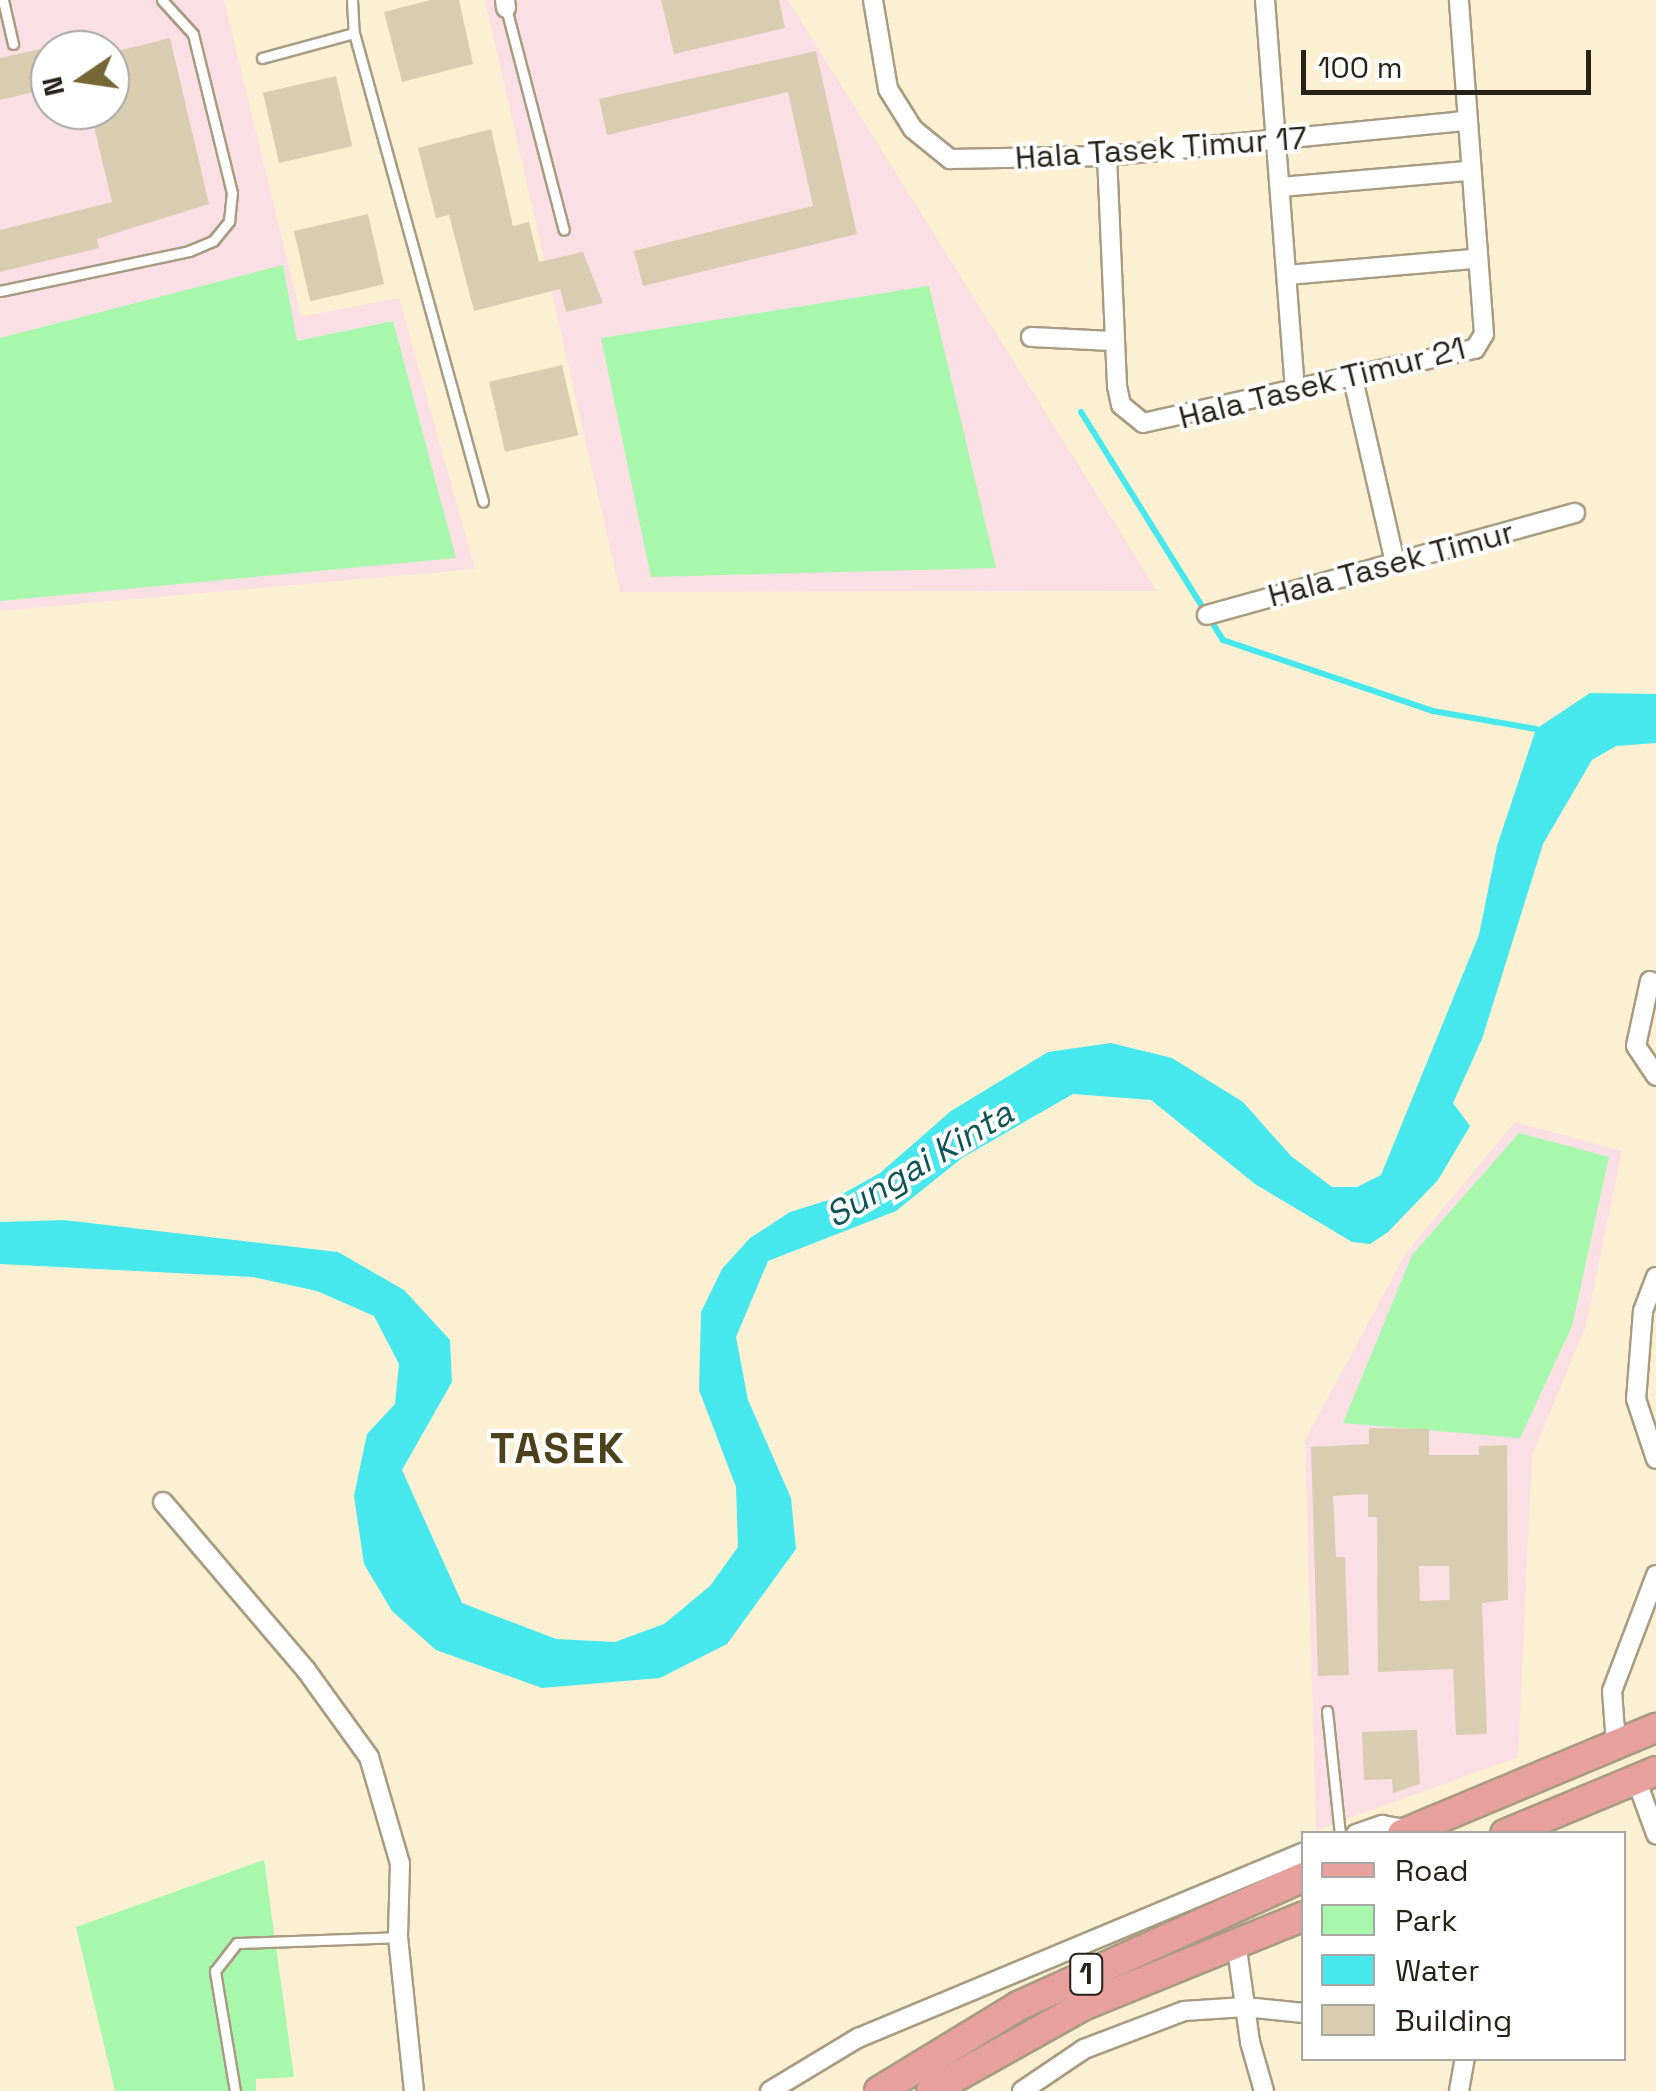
<!DOCTYPE html>
<html>
<head>
<meta charset="utf-8">
<style>
	body { margin:0 }
	#map { position:relative; width:1656px; height:2091px; overflow:hidden; background:#fcf0d3; font-family:"Space Grotesk",sans-serif }
	div>[style] { position:absolute }
	.education>* { inset:0; background:#fadfe4 }
	.green>* { inset:0; background:#a7f8ad }
	.water>* { inset:0; background:#46e8ed }
	.stream>* { height:6px; margin:-3px; padding:0 3px; transform-origin:3px; border-radius:3px; background:#46e8ed }
	.building>* { inset:0; background:#d9cdb1; transform-origin:0 0 }
	.roads { filter:drop-shadow(2px 0 #a79c81) drop-shadow(-2px 0 #a79c81) drop-shadow(0 2px #a79c81) drop-shadow(0 -2px #a79c81) }
	.lane>* { height:9px; margin:-4.5px; padding:0 4.5px; transform-origin:4.5px; border-radius:4.5px; background:#fff }
	.street>* { height:18px; margin:-9px; padding:0 9px; transform-origin:9px; border-radius:9px; background:#fff }
	.primary>* { height:28px; margin:-14px; padding:0 14px; transform-origin:14px; border-radius:14px; background:#e7a09e }
	span { translate:-50% -50%; white-space:nowrap; text-align:center; line-height:1.15; -webkit-text-stroke:8px #fff; paint-order:stroke }
	.shield-label span { padding:2px 8px; background:#fff; border:2px solid; border-radius:8px; -webkit-text-stroke-width:0 }
	.shield-label { font-size:30px; color:#272218; font-weight:700 }
	.street-label { font-size:32px; color:#272218 }
	.water-label { font-size:35px; color:#0f5456; font-style:italic }
	.district-label { font-size:42px; color:#4c4118; font-weight:700; letter-spacing:2.5px }
	.legend { position:absolute; left:1301px; top:1831px; width:325px; height:230px; box-sizing:border-box; background:#fff; border:2px solid #a9a7a3; margin:0; padding:12px 18px; list-style:none; font-size:30px; color:#272218 }
	.legend li { display:flex; align-items:center; gap:20px; height:50px }
	.legend b { width:50px; border:2px solid #a9a7a3 }
	.north { position:absolute; left:30px; top:30px; width:100px; height:100px; box-sizing:border-box; background:#fff; border:2px solid #a9a7a3; border-radius:50%; rotate:257deg; font-size:28px; font-weight:700; line-height:40px; text-align:center; color:#272218 }
	.north::after { content:''; display:block; margin:auto; width:35px; height:45px; background:#766835; clip-path:polygon(50% 0,100% 100%,50% 72%,0 100%) }
	.scale { position:absolute; left:1301px; top:50px; width:290px; height:45px; box-sizing:border-box; border:5px solid #272218; border-top:0; padding-left:12px; font-size:30px; line-height:35px; white-space:nowrap; color:#272218; -webkit-text-stroke:8px #fff; paint-order:stroke }
</style>
</head>
<body>
<div id="map">
	<div class="education">
		<div style="clip-path:polygon(evenodd,0 0,224px 0,301px 317px,399px 298px,475px 569px,0 611px,0 0,50px 50px,110px 50px,110px 110px,50px 110px,50px 50px)"></div>
		<div style="clip-path:polygon(485px 0,788px 0,1157px 591px,620px 592px)"></div>
		<div style="clip-path:polygon(1515px 1122px,1622px 1151px,1586px 1326px,1532px 1456px,1518px 1757px,1316px 1830px,1305px 1440px,1406px 1253px)"></div>
	</div>
	<div class="green">
		<div style="clip-path:polygon(283px 265px,297px 341px,393px 321px,456px 558px,0 601px,0 338px)"></div>
		<div style="clip-path:polygon(929px 286px,996px 568px,651px 577px,601px 338px)"></div>
		<div style="clip-path:polygon(1519px 1133px,1609px 1157px,1572px 1326px,1520px 1438px,1343px 1423px,1412px 1255px)"></div>
		<div style="clip-path:polygon(264px 1860px,294px 2077px,256px 2079px,256px 2091px,115px 2091px,76px 1927px)"></div>
	</div>
	<div class="water">
		<div style="clip-path:polygon(1590px 693px,1656px 694px,1656px 743px,1616px 746px,1592px 760px,1543px 844px,1482px 1039px,1453px 1103px,1470px 1126px,1438px 1180px,1388px 1232px,1370px 1244px,1352px 1242px,1255px 1184px,1151px 1100px,1073px 1094px,962px 1158px,896px 1211px,768px 1261px,736px 1337px,748px 1400px,791px 1498px,796px 1549px,727px 1644px,660px 1678px,542px 1688px,436px 1650px,392px 1611px,364px 1564px,354px 1496px,367px 1434px,395px 1404px,399px 1364px,374px 1316px,317px 1291px,253px 1277px,0 1264px,0 1222px,64px 1220px,338px 1252px,404px 1290px,450px 1340px,452px 1382px,402px 1470px,462px 1603px,556px 1639px,615px 1642px,664px 1624px,710px 1586px,738px 1547px,736px 1487px,699px 1390px,701px 1312px,722px 1269px,750px 1238px,790px 1212px,835px 1198px,880px 1173px,951px 1111px,1048px 1052px,1111px 1043px,1172px 1058px,1243px 1102px,1291px 1156px,1332px 1187px,1357px 1187px,1381px 1175px,1479px 935px,1497px 846px,1536px 729px)"></div>
	</div>
	<div class="stream">
		<div style="left:1081px;top:412px;width:269px;rotate:58.1deg"></div>
		<div style="left:1223px;top:640px;width:222px;rotate:18.7deg"></div>
		<div style="left:1433px;top:711px;width:105px;rotate:9.9deg"></div>
	</div>
	<div class="building">
		<div style="clip-path:polygon(430px 0,459px 0,473px 64px,402px 82px,384px 12px)"></div>
		<div style="clip-path:polygon(661px 0,779px 0,785px 28px,674px 54px)"></div>
		<div style="clip-path:polygon(170px 38px,209px 204px,97px 239px,99px 248px,0 272px,0 230px,112px 202px,90px 110px,110px 110px,110px 53px)"></div>
		<div style="clip-path:polygon(50px 47px,50px 88px,0 100px,0 58px)"></div>
		<div style="clip-path:polygon(816px 51px,857px 234px,643px 286px,634px 251px,813px 206px,788px 92px,607px 135px,599px 99px)"></div>
		<div style="left:336px;top:76px;width:72px;height:75px;rotate:77deg"></div>
		<div style="clip-path:polygon(491px 129px,513px 226px,529px 222px,539px 262px,583px 252px,603px 303px,566px 312px,560px 289px,474px 311px,449px 215px,436px 218px,418px 148px)"></div>
		<div style="left:368px;top:214px;width:72px;height:76px;rotate:77deg"></div>
		<div style="left:562px;top:365px;width:72px;height:75px;rotate:77deg"></div>
		<div style="clip-path:polygon(evenodd,1369px 1428px,1429px 1429px,1429px 1455px,1479px 1455px,1479px 1446px,1507px 1445px,1508px 1600px,1482px 1603px,1487px 1734px,1456px 1735px,1453px 1669px,1378px 1672px,1377px 1517px,1368px 1517px,1368px 1494px,1333px 1496px,1336px 1557px,1345px 1557px,1349px 1675px,1318px 1676px,1311px 1447px,1369px 1444px,1369px 1428px,1419px 1566px,1449px 1566px,1450px 1600px,1420px 1601px,1419px 1566px)"></div>
		<div style="clip-path:polygon(1417px 1730px,1420px 1784px,1393px 1793px,1392px 1779px,1364px 1780px,1362px 1732px)"></div>
	</div>
	<div class="roads">
		<div class="lane">
			<div style="left:3px;top:0;width:45px;rotate:77.2deg"></div>
			<div style="left:352px;top:0;width:33px;rotate:87deg"></div>
			<div style="left:354px;top:33px;width:486px;rotate:74.6deg"></div>
			<div style="left:506px;top:8px;width:229px;rotate:75.4deg"></div>
			<div style="left:262px;top:58px;width:95px;rotate:-15.2deg"></div>
			<div style="left:0;top:291px;width:193px;rotate:-11.9deg"></div>
			<div style="left:189px;top:251px;width:26px;rotate:-23deg"></div>
			<div style="left:213px;top:241px;width:26px;rotate:-51deg"></div>
			<div style="left:229px;top:221px;width:28px;rotate:-84deg"></div>
			<div style="left:232px;top:193px;width:164px;rotate:-103.8deg"></div>
			<div style="left:193px;top:34px;width:46px;rotate:-132.4deg"></div>
			<div style="left:1327px;top:1711px;width:124px;rotate:84deg"></div>
			<div style="left:235px;top:2091px;width:122px;rotate:-99.5deg"></div>
			<div style="left:215px;top:1971px;width:36px;rotate:-52deg"></div>
			<div style="left:237px;top:1943px;width:161px;rotate:-2.1deg"></div>
		</div>
		<div class="street">
			<div style="left:505px;top:0;width:8px;rotate:83deg"></div>
			<div style="left:873px;top:0;width:90px;rotate:80.4deg"></div>
			<div style="left:888px;top:89px;width:47px;rotate:58deg"></div>
			<div style="left:913px;top:129px;width:48px;rotate:39deg"></div>
			<div style="left:950px;top:159px;width:157px;rotate:-1.1deg"></div>
			<div style="left:1107px;top:156px;width:361px;rotate:-5.6deg"></div>
			<div style="left:1265px;top:0;width:391px;rotate:85.6deg"></div>
			<div style="left:1107px;top:156px;width:230px;rotate:87.5deg"></div>
			<div style="left:1117px;top:386px;width:19px;rotate:78deg"></div>
			<div style="left:1121px;top:405px;width:28px;rotate:39deg"></div>
			<div style="left:1143px;top:423px;width:340px;rotate:-12.6deg"></div>
			<div style="left:1475px;top:349px;width:17px;rotate:-59deg"></div>
			<div style="left:1484px;top:334px;width:335px;rotate:-94.3deg"></div>
			<div style="left:1281px;top:187px;width:189px;rotate:-4.9deg"></div>
			<div style="left:1287px;top:275px;width:189px;rotate:-4.9deg"></div>
			<div style="left:1031px;top:337px;width:81px;rotate:2.8deg"></div>
			<div style="left:1353px;top:379px;width:189px;rotate:77.1deg"></div>
			<div style="left:1207px;top:615px;width:382px;rotate:-15.5deg"></div>
			<div style="left:1650px;top:981px;width:66px;rotate:102.2deg"></div>
			<div style="left:1636px;top:1046px;width:36px;rotate:56deg"></div>
			<div style="left:1656px;top:1277px;width:36px;rotate:111deg"></div>
			<div style="left:1643px;top:1311px;width:88px;rotate:94.5deg"></div>
			<div style="left:1636px;top:1399px;width:63px;rotate:71.6deg"></div>
			<div style="left:163px;top:1502px;width:221px;rotate:49.6deg"></div>
			<div style="left:306px;top:1670px;width:107px;rotate:54.1deg"></div>
			<div style="left:369px;top:1757px;width:111px;rotate:73.8deg"></div>
			<div style="left:400px;top:1864px;width:73px;rotate:91.6deg"></div>
			<div style="left:398px;top:1937px;width:155px;rotate:84.1deg"></div>
			<div style="left:1616px;top:1744px;width:53px;rotate:-94.3deg"></div>
			<div style="left:1612px;top:1691px;width:124px;rotate:-69.2deg"></div>
			<div style="left:1636px;top:1779px;width:59px;rotate:70deg"></div>
			<div style="left:1356px;top:1834px;width:28px;rotate:-19deg"></div>
			<div style="left:1382px;top:1825px;width:28px;rotate:10deg"></div>
			<div style="left:1236px;top:1942px;width:101px;rotate:82deg"></div>
			<div style="left:1250px;top:2042px;width:51px;rotate:74.1deg"></div>
			<div style="left:770px;top:2091px;width:103px;rotate:-31.1deg"></div>
			<div style="left:858px;top:2038px;width:483px;rotate:-22.6deg"></div>
			<div style="left:1022px;top:2091px;width:75px;rotate:-34.1deg"></div>
			<div style="left:1084px;top:2049px;width:107px;rotate:-20.8deg"></div>
			<div style="left:1184px;top:2011px;width:61px;rotate:-3.8deg"></div>
			<div style="left:1245px;top:2007px;width:59px;rotate:5.8deg"></div>
			<div style="left:1459px;top:2091px;width:34px;rotate:-80deg"></div>
		</div>
		<div class="primary">
			<div style="left:1402px;top:1834px;width:275px;rotate:-22.7deg"></div>
			<div style="left:1505px;top:1834px;width:164px;rotate:-22.6deg"></div>
			<div style="left:879px;top:2091px;width:163px;rotate:-31.4deg"></div>
			<div style="left:1018px;top:2006px;width:314px;rotate:-24.3deg"></div>
			<div style="left:931px;top:2091px;width:176px;rotate:-29.2deg"></div>
			<div style="left:1085px;top:2005px;width:236px;rotate:-22.1deg"></div>
		</div>
	</div>
	<div class="shield-label">
		<span style="left:1086px;top:1974px">1</span>
	</div>
	<div class="street-label">
		<span style="left:1161px;top:148px;rotate:-4deg">Hala Tasek Timur 17</span>
		<span style="left:1322px;top:383px;rotate:-14deg">Hala Tasek Timur 21</span>
		<span style="left:1391px;top:564px;rotate:-15deg">Hala Tasek Timur</span>
	</div>
	<div class="water-label">
		<span style="left:919px;top:1164px;rotate:-31deg">Sungai Kinta</span>
	</div>
	<div class="district-label">
		<span style="left:558px;top:1449px">TASEK</span>
	</div>
	<ul class="legend">
	<li><b style="height:12px;background:#e7a09e"></b>Road</li>
	<li><b style="height:28px;background:#a7f8ad"></b>Park</li>
	<li><b style="height:28px;background:#46e8ed"></b>Water</li>
	<li><b style="height:28px;background:#d9cdb1"></b>Building</li>
	</ul>
	<div class="north">N</div>
	<div class="scale">100 m</div>
</div>
</body>
</html>
